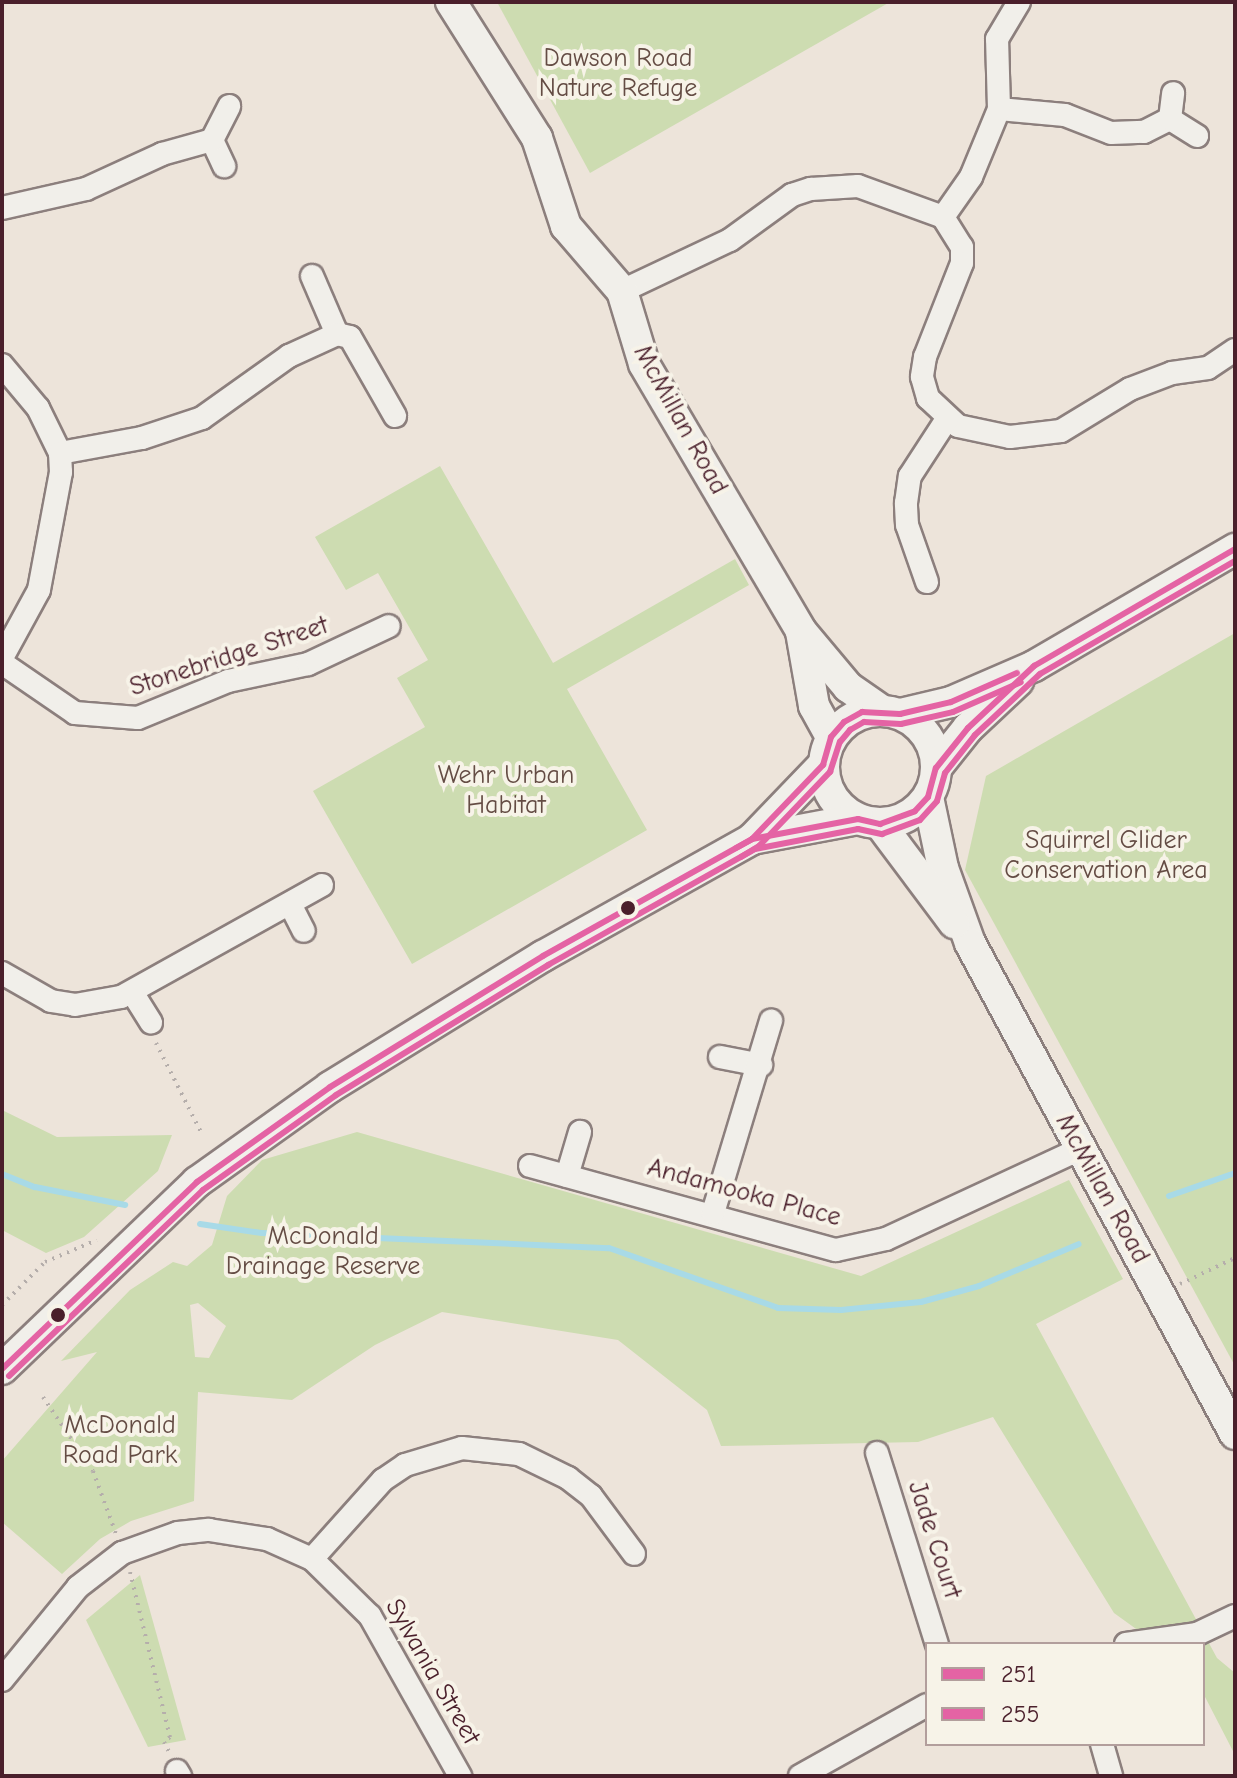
<!DOCTYPE html>
<html>
<head>
<meta charset="utf-8">
<style>
	body { margin:0 }
	#map { position:relative; width:1237px; height:1778px; overflow:hidden; background:#ede4da; font-family:"Comic Neue",sans-serif }
	div>[style] { position:absolute }
	.green>* { inset:0; background:#cddcb1 }
	.stream>* { height:6px; margin:-3px; padding:0 3px; transform-origin:3px; border-radius:3px; background:#a8dae7 }
	.path>* { height:4px; margin-top:-2px; transform-origin:0; background:repeating-linear-gradient(90deg,#b5aeab 0 2px,transparent 0 8px) }
	.roads { filter:drop-shadow(2px 0 #8c7f7d) drop-shadow(-2px 0 #8c7f7d) drop-shadow(0 2px #8c7f7d) drop-shadow(0 -2px #8c7f7d) }
	.street>* { height:22px; margin:-11px; padding:0 11px; transform-origin:11px; border-radius:11px; background:#f1efea }
	.secondary>* { height:30px; margin:-15px; padding:0 15px; transform-origin:15px; border-radius:15px; background:#f1efea }
	.secondary>.ring { margin:-15px; padding:0; box-sizing:content-box; background:none; border:30px solid #f1efea; border-radius:50% }
	.bus-1>* { height:6px; margin:-3px; padding:0 3px; transform-origin:3px; border-radius:3px; background:#e463a4 }
	.bus-2>* { height:6px; margin:-3px; padding:0 3px; transform-origin:3px; border-radius:3px; background:#e463a4 }
	.dots>* { width:22px; height:22px; translate:-50% -50%; box-sizing:border-box; border:4px solid #f7f3e8; border-radius:50% }
	span { translate:-50% -50%; white-space:nowrap; text-align:center; line-height:1.15; -webkit-text-stroke:8px #f7f3e8; paint-order:stroke }
	.park-label { font-size:26px; color:#644c44 }
	.street-label { font-size:26px; color:#4a1f2b }
	.frame { position:absolute; inset:0; border:4px solid #4a1f2b; pointer-events:none }
	.legend { position:absolute; left:925px; top:1642px; width:280px; height:104px; box-sizing:border-box; background:#f7f3e8; border:2px solid #b29e9c; margin:0; padding:10px 14px; list-style:none; font-size:24px; color:#4a1f2b }
	.legend li { display:flex; align-items:center; gap:16px; height:40px }
	.legend b { width:40px; border:2px solid #b29e9c }
</style>
</head>
<body>
<div id="map">
	<div class="green">
		<div style="clip-path:polygon(497px 2px,890px 2px,590px 173px)"></div>
		<div style="clip-path:polygon(440px 466px,553px 663px,735px 559px,749px 585px,567px 689px,647px 830px,412px 964px,313px 791px,425px 727px,397px 678px,428px 660px,378px 573px,346px 590px,315px 537px)"></div>
		<div style="clip-path:polygon(1235px 633px,1235px 1366px,965px 870px,986px 776px)"></div>
		<div style="clip-path:polygon(2px 1110px,57px 1137px,172px 1135px,158px 1171px,84px 1237px,46px 1253px,2px 1230px)"></div>
		<div style="clip-path:polygon(evenodd,357px 1132px,861px 1276px,1069px 1180px,1123px 1279px,1036px 1324px,1217px 1658px,1235px 1673px,1235px 1755px,1203px 1693px,1203px 1644px,1157px 1644px,1114px 1613px,993px 1417px,918px 1442px,721px 1446px,707px 1410px,618px 1340px,442px 1312px,375px 1345px,292px 1400px,198px 1392px,194px 1501px,131px 1521px,100px 1539px,62px 1574px,2px 1522px,2px 1461px,97px 1352px,61px 1361px,130px 1290px,173px 1262px,187px 1266px,212px 1245px,227px 1196px,262px 1160px,357px 1132px,198px 1303px,226px 1326px,209px 1358px,195px 1357px,190px 1305px,198px 1303px)"></div>
		<div style="clip-path:polygon(140px 1575px,186px 1740px,148px 1747px,86px 1620px)"></div>
	</div>
	<div class="stream">
		<div style="left:2px;top:1174px;width:35px;rotate:22deg"></div>
		<div style="left:35px;top:1187px;width:92px;rotate:11.3deg"></div>
		<div style="left:1169px;top:1196px;width:70px;rotate:-19.2deg"></div>
		<div style="left:200px;top:1224px;width:63px;rotate:8.3deg"></div>
		<div style="left:262px;top:1233px;width:347px;rotate:2.5deg"></div>
		<div style="left:609px;top:1248px;width:179px;rotate:19.5deg"></div>
		<div style="left:778px;top:1308px;width:63px;rotate:1.8deg"></div>
		<div style="left:841px;top:1310px;width:80px;rotate:-5.7deg"></div>
		<div style="left:921px;top:1302px;width:60px;rotate:-15.4deg"></div>
		<div style="left:979px;top:1286px;width:108px;rotate:-22.8deg"></div>
	</div>
	<div class="path">
		<div style="left:156px;top:1043px;width:102px;rotate:63.2deg"></div>
		<div style="left:1180px;top:1284px;width:61px;rotate:-25.3deg"></div>
		<div style="left:2px;top:1305px;width:61px;rotate:-45deg"></div>
		<div style="left:45px;top:1262px;width:56px;rotate:-22.9deg"></div>
		<div style="left:43px;top:1397px;width:89px;rotate:56deg"></div>
		<div style="left:93px;top:1471px;width:67px;rotate:69.9deg"></div>
		<div style="left:130px;top:1572px;width:170px;rotate:76.4deg"></div>
		<div style="left:170px;top:1737px;width:8px;rotate:140deg"></div>
		<div style="left:164px;top:1742px;width:13px;rotate:63deg"></div>
	</div>
	<div class="roads">
		<div class="street">
			<div style="left:999px;top:109px;width:66px;rotate:5.2deg"></div>
			<div style="left:1065px;top:115px;width:49px;rotate:21.4deg"></div>
			<div style="left:1111px;top:133px;width:33px;rotate:-2deg"></div>
			<div style="left:1144px;top:132px;width:29px;rotate:-27deg"></div>
			<div style="left:1170px;top:119px;width:32px;rotate:32deg"></div>
			<div style="left:1170px;top:119px;width:26px;rotate:-83deg"></div>
			<div style="left:212px;top:140px;width:29px;rotate:65deg"></div>
			<div style="left:2px;top:208px;width:86px;rotate:-12.7deg"></div>
			<div style="left:86px;top:189px;width:84px;rotate:-24.7deg"></div>
			<div style="left:162px;top:154px;width:52px;rotate:-15.6deg"></div>
			<div style="left:212px;top:140px;width:38px;rotate:-63deg"></div>
			<div style="left:943px;top:217px;width:36px;rotate:58deg"></div>
			<div style="left:962px;top:247px;width:16px;rotate:90deg"></div>
			<div style="left:962px;top:263px;width:101px;rotate:111.5deg"></div>
			<div style="left:925px;top:357px;width:20px;rotate:99deg"></div>
			<div style="left:922px;top:377px;width:22px;rotate:74deg"></div>
			<div style="left:928px;top:398px;width:41px;rotate:43deg"></div>
			<div style="left:958px;top:426px;width:53px;rotate:11.9deg"></div>
			<div style="left:1010px;top:437px;width:51px;rotate:-6.7deg"></div>
			<div style="left:1061px;top:431px;width:81px;rotate:-31.3deg"></div>
			<div style="left:1130px;top:389px;width:45px;rotate:-20.9deg"></div>
			<div style="left:1172px;top:373px;width:36px;rotate:-8deg"></div>
			<div style="left:1208px;top:368px;width:32px;rotate:-34deg"></div>
			<div style="left:943px;top:217px;width:49px;rotate:-55deg"></div>
			<div style="left:971px;top:177px;width:74px;rotate:-67.6deg"></div>
			<div style="left:999px;top:109px;width:70px;rotate:-91.6deg"></div>
			<div style="left:997px;top:39px;width:43px;rotate:-59.3deg"></div>
			<div style="left:312px;top:276px;width:63px;rotate:66.7deg"></div>
			<div style="left:622px;top:291px;width:119px;rotate:-25.3deg"></div>
			<div style="left:730px;top:240px;width:77px;rotate:-36deg"></div>
			<div style="left:792px;top:195px;width:20px;rotate:-18deg"></div>
			<div style="left:811px;top:189px;width:47px;rotate:-3.7deg"></div>
			<div style="left:858px;top:186px;width:90px;rotate:20deg"></div>
			<div style="left:2px;top:365px;width:56px;rotate:50.1deg"></div>
			<div style="left:38px;top:408px;width:50px;rotate:63.9deg"></div>
			<div style="left:60px;top:453px;width:19px;rotate:87deg"></div>
			<div style="left:61px;top:472px;width:120px;rotate:100.6deg"></div>
			<div style="left:39px;top:590px;width:77px;rotate:118.6deg"></div>
			<div style="left:60px;top:453px;width:83px;rotate:-10.4deg"></div>
			<div style="left:142px;top:438px;width:63px;rotate:-18.4deg"></div>
			<div style="left:202px;top:418px;width:107px;rotate:-35.5deg"></div>
			<div style="left:289px;top:356px;width:53px;rotate:-24.6deg"></div>
			<div style="left:337px;top:334px;width:13px;rotate:13deg"></div>
			<div style="left:350px;top:337px;width:91px;rotate:60.3deg"></div>
			<div style="left:927px;top:582px;width:60px;rotate:-109.3deg"></div>
			<div style="left:907px;top:525px;width:22px;rotate:-93deg"></div>
			<div style="left:906px;top:503px;width:27px;rotate:-82deg"></div>
			<div style="left:910px;top:476px;width:68px;rotate:-57deg"></div>
			<div style="left:2px;top:663px;width:88px;rotate:34.4deg"></div>
			<div style="left:75px;top:713px;width:63px;rotate:4.5deg"></div>
			<div style="left:138px;top:718px;width:97px;rotate:-22.3deg"></div>
			<div style="left:228px;top:681px;width:82px;rotate:-12deg"></div>
			<div style="left:308px;top:664px;width:89px;rotate:-25.1deg"></div>
			<div style="left:290px;top:904px;width:30px;rotate:63deg"></div>
			<div style="left:2px;top:973px;width:56px;rotate:29.7deg"></div>
			<div style="left:51px;top:1001px;width:24px;rotate:9deg"></div>
			<div style="left:75px;top:1005px;width:47px;rotate:-9.9deg"></div>
			<div style="left:121px;top:997px;width:230px;rotate:-29.1deg"></div>
			<div style="left:132px;top:992px;width:36px;rotate:58deg"></div>
			<div style="left:720px;top:1057px;width:42px;rotate:11deg"></div>
			<div style="left:530px;top:1166px;width:317px;rotate:15.4deg"></div>
			<div style="left:836px;top:1250px;width:51px;rotate:-12.4deg"></div>
			<div style="left:886px;top:1239px;width:214px;rotate:-24.9deg"></div>
			<div style="left:567px;top:1176px;width:46px;rotate:-73.5deg"></div>
			<div style="left:713px;top:1213px;width:201px;rotate:-73.2deg"></div>
			<div style="left:877px;top:1453px;width:200px;rotate:72.6deg"></div>
			<div style="left:312px;top:1559px;width:106px;rotate:-48.1deg"></div>
			<div style="left:383px;top:1480px;width:27px;rotate:-34deg"></div>
			<div style="left:405px;top:1465px;width:59px;rotate:-16.6deg"></div>
			<div style="left:462px;top:1448px;width:57px;rotate:6deg"></div>
			<div style="left:519px;top:1454px;width:55px;rotate:26.1deg"></div>
			<div style="left:568px;top:1478px;width:29px;rotate:38deg"></div>
			<div style="left:591px;top:1496px;width:72px;rotate:53.4deg"></div>
			<div style="left:1126px;top:1644px;width:72px;rotate:-8deg"></div>
			<div style="left:1197px;top:1634px;width:42px;rotate:-25.3deg"></div>
			<div style="left:2px;top:1680px;width:120px;rotate:-50.7deg"></div>
			<div style="left:78px;top:1587px;width:56px;rotate:-37.7deg"></div>
			<div style="left:122px;top:1553px;width:59px;rotate:-19.7deg"></div>
			<div style="left:178px;top:1533px;width:31px;rotate:-6deg"></div>
			<div style="left:209px;top:1530px;width:59px;rotate:8.8deg"></div>
			<div style="left:267px;top:1539px;width:49px;rotate:24deg"></div>
			<div style="left:312px;top:1559px;width:81px;rotate:44.5deg"></div>
			<div style="left:370px;top:1616px;width:184px;rotate:60.6deg"></div>
			<div style="left:1102px;top:1744px;width:33px;rotate:74deg"></div>
			<div style="left:177px;top:1771px;width:6px;rotate:59deg"></div>
			<div style="left:800px;top:1776px;width:145px;rotate:-29.2deg"></div>
		</div>
		<div class="secondary">
			<div style="left:451px;top:2px;width:161px;rotate:57.7deg"></div>
			<div style="left:537px;top:138px;width:93px;rotate:71.8deg"></div>
			<div style="left:566px;top:226px;width:86px;rotate:49.3deg"></div>
			<div style="left:622px;top:291px;width:76px;rotate:73.2deg"></div>
			<div style="left:644px;top:364px;width:310px;rotate:59.5deg"></div>
			<div style="left:801px;top:631px;width:73px;rotate:50deg"></div>
			<div style="left:848px;top:687px;width:40px;rotate:34.9deg"></div>
			<div style="left:801px;top:632px;width:75px;rotate:80deg"></div>
			<div style="left:814px;top:706px;width:35px;rotate:61deg"></div>
			<div class="ring" style="left:824px;top:711px;width:82px;height:82px"></div>
			<div style="left:900px;top:714px;width:52px;rotate:-13.2deg"></div>
			<div style="left:951px;top:702px;width:90px;rotate:-23.4deg"></div>
			<div style="left:1034px;top:666px;width:233px;rotate:-30.2deg"></div>
			<div style="left:936px;top:768px;width:51px;rotate:-51.3deg"></div>
			<div style="left:968px;top:728px;width:69px;rotate:-43.2deg"></div>
			<div style="left:928px;top:797px;width:73px;rotate:78.1deg"></div>
			<div style="left:943px;top:868px;width:80px;rotate:70.2deg"></div>
			<div style="left:970px;top:943px;width:558px;rotate:61.64deg"></div>
			<div style="left:880px;top:824px;width:124px;rotate:53.2deg"></div>
			<div style="left:752px;top:839px;width:103px;rotate:-46.2deg"></div>
			<div style="left:2px;top:1369px;width:270px;rotate:-43.8deg"></div>
			<div style="left:197px;top:1182px;width:163px;rotate:-35.5deg"></div>
			<div style="left:330px;top:1087px;width:250px;rotate:-31.6deg"></div>
			<div style="left:543px;top:956px;width:240px;rotate:-29.2deg"></div>
			<div style="left:752px;top:839px;width:108px;rotate:-10.7deg"></div>
		</div>
	</div>
	<div class="bus-1">
		<div style="left:736px;top:848px;width:18px;rotate:-29deg"></div>
		<div style="left:752px;top:839px;width:103px;rotate:-46.2deg"></div>
		<div style="left:823px;top:765px;width:29px;rotate:-74deg"></div>
		<div style="left:831px;top:737px;width:20px;rotate:-49deg"></div>
		<div style="left:844px;top:722px;width:21px;rotate:-29deg"></div>
		<div style="left:862px;top:712px;width:38px;rotate:3deg"></div>
		<div style="left:900px;top:714px;width:52px;rotate:-13.2deg"></div>
		<div style="left:951px;top:702px;width:72px;rotate:-23.7deg"></div>
		<div style="left:2px;top:1369px;width:270px;rotate:-43.8deg"></div>
		<div style="left:197px;top:1182px;width:163px;rotate:-35.5deg"></div>
		<div style="left:330px;top:1087px;width:250px;rotate:-31.6deg"></div>
		<div style="left:543px;top:956px;width:240px;rotate:-29.2deg"></div>
		<div style="left:752px;top:839px;width:108px;rotate:-10.7deg"></div>
		<div style="left:858px;top:819px;width:23px;rotate:13deg"></div>
		<div style="left:880px;top:824px;width:37px;rotate:-20deg"></div>
		<div style="left:915px;top:811px;width:19px;rotate:-47deg"></div>
		<div style="left:928px;top:797px;width:30px;rotate:-75deg"></div>
		<div style="left:936px;top:768px;width:51px;rotate:-51.3deg"></div>
		<div style="left:968px;top:728px;width:91px;rotate:-43.2deg"></div>
		<div style="left:1034px;top:666px;width:233px;rotate:-30.2deg"></div>
	</div>
	<div class="bus-2">
		<div style="left:741px;top:857px;width:21px;rotate:-31deg"></div>
		<div style="left:759px;top:846px;width:103px;rotate:-46.2deg"></div>
		<div style="left:830px;top:772px;width:32px;rotate:-72deg"></div>
		<div style="left:840px;top:742px;width:16px;rotate:-50deg"></div>
		<div style="left:850px;top:730px;width:16px;rotate:-30deg"></div>
		<div style="left:864px;top:722px;width:37px;rotate:3deg"></div>
		<div style="left:901px;top:724px;width:53px;rotate:-13deg"></div>
		<div style="left:953px;top:712px;width:74px;rotate:-23.8deg"></div>
		<div style="left:9px;top:1376px;width:269px;rotate:-43.8deg"></div>
		<div style="left:203px;top:1190px;width:163px;rotate:-35.5deg"></div>
		<div style="left:336px;top:1095px;width:249px;rotate:-31.5deg"></div>
		<div style="left:548px;top:965px;width:237px;rotate:-29.3deg"></div>
		<div style="left:755px;top:849px;width:105px;rotate:-11deg"></div>
		<div style="left:858px;top:829px;width:25px;rotate:12deg"></div>
		<div style="left:882px;top:834px;width:40px;rotate:-20.2deg"></div>
		<div style="left:920px;top:820px;width:25px;rotate:-48deg"></div>
		<div style="left:937px;top:801px;width:29px;rotate:-74deg"></div>
		<div style="left:945px;top:773px;width:48px;rotate:-51.7deg"></div>
		<div style="left:975px;top:735px;width:89px;rotate:-43.2deg"></div>
		<div style="left:1040px;top:674px;width:225px;rotate:-30.1deg"></div>
	</div>
	<div class="dots">
		<div style="left:628px;top:908px;background:#4a1f2b"></div>
		<div style="left:58px;top:1315px;background:#4a1f2b"></div>
	</div>
	<div class="park-label">
		<span style="left:618px;top:74px">Dawson Road<br>Nature Refuge</span>
		<span style="left:506px;top:791px">Wehr Urban<br>Habitat</span>
		<span style="left:1106px;top:856px">Squirrel Glider<br>Conservation Area</span>
		<span style="left:323px;top:1252px">McDonald<br>Drainage Reserve</span>
		<span style="left:120px;top:1441px">McDonald<br>Road Park</span>
	</div>
	<div class="street-label">
		<span style="left:680px;top:420px;rotate:61deg">McMillan Road</span>
		<span style="left:229px;top:657px;rotate:-18deg">Stonebridge Street</span>
		<span style="left:1102px;top:1189px;rotate:61deg">McMillan Road</span>
		<span style="left:744px;top:1193px;rotate:15deg">Andamooka Place</span>
		<span style="left:934px;top:1540px;rotate:72deg">Jade Court</span>
		<span style="left:432px;top:1672px;rotate:60deg">Sylvania Street</span>
	</div>
	<div class="frame"></div>
	<ul class="legend">
	<li><b style="height:10px;background:#e463a4"></b>251</li>
	<li><b style="height:10px;background:#e463a4"></b>255</li>
	</ul>
</div>
</body>
</html>
